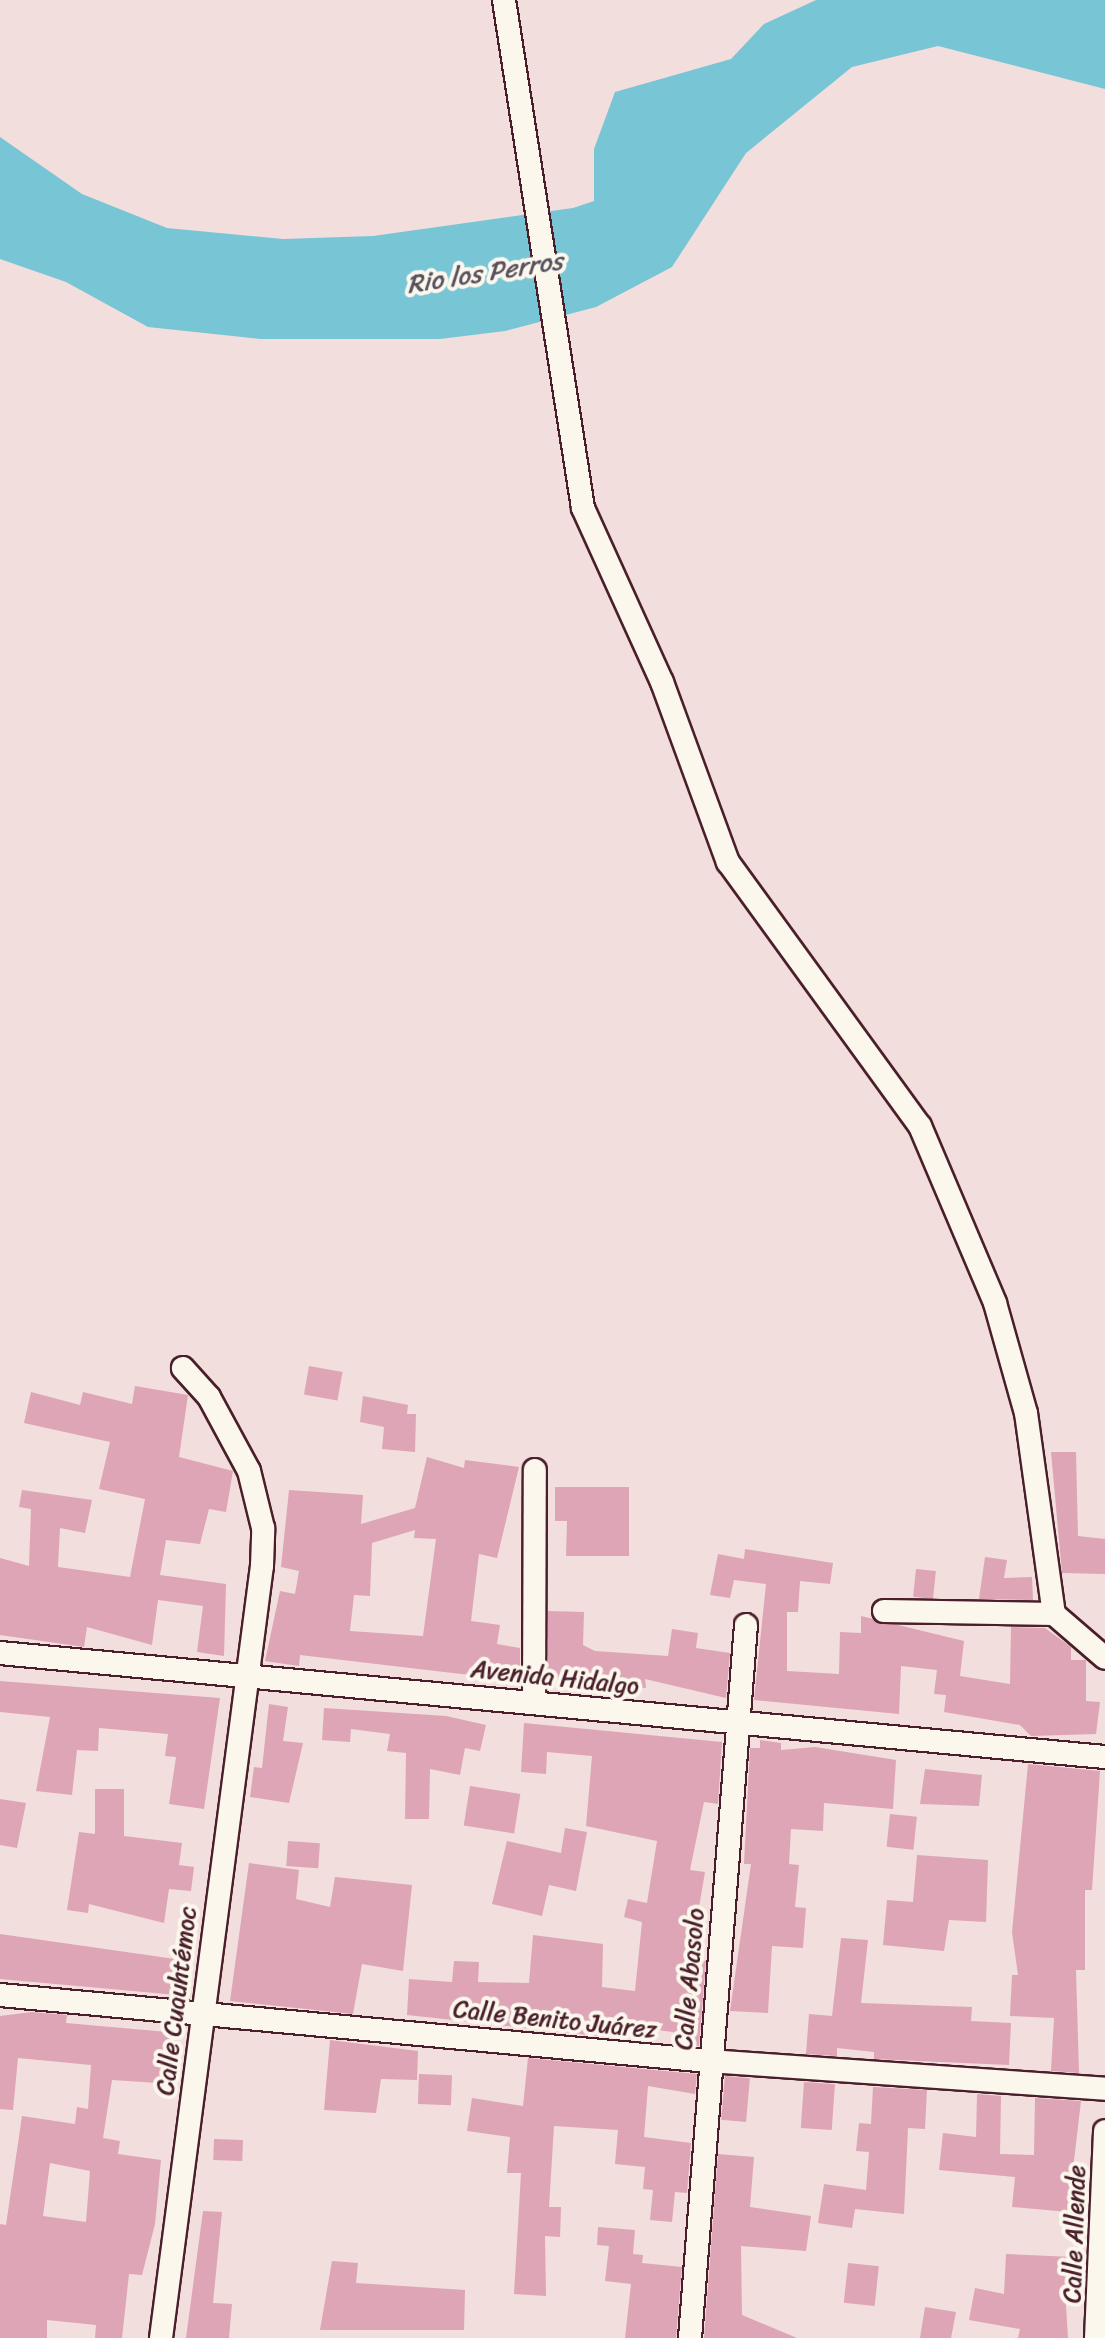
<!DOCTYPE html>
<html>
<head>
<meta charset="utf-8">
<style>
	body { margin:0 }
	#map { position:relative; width:1105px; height:2338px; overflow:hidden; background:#f2dedc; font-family:Sriracha,sans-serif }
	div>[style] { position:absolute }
	.water>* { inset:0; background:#78c5d6 }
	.building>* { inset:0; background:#dda5b6; transform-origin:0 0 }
	.roads { filter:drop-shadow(2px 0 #4a1f2b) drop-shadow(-2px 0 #4a1f2b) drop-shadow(0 2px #4a1f2b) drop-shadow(0 -2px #4a1f2b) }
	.minor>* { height:22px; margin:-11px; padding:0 11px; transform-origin:11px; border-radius:11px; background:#fbf7ec }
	span { translate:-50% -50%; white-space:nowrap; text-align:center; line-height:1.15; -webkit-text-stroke:8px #fbf7ec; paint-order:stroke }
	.street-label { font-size:24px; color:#4a1f2b }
	.water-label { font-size:26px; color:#58515e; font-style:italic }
</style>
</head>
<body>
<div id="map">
	<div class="water">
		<div style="clip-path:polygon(816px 0,1105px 0,1105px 89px,938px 46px,852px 67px,746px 153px,672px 267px,596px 307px,505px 331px,440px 339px,260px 339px,148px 327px,66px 282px,0 259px,0 137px,82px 194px,167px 228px,283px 239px,373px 236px,573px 208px,594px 201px,594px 149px,615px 92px,731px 59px,764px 24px)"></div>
	</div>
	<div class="building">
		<div style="left:309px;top:1366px;width:34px;height:29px;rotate:10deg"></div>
		<div style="clip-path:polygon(135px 1386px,188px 1395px,179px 1457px,233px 1471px,226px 1512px,209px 1509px,200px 1544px,166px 1540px,160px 1575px,226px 1584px,224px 1656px,197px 1652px,203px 1606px,158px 1600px,152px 1645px,87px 1627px,84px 1647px,0 1635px,0 1558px,29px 1566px,31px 1509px,19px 1507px,22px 1490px,92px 1500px,85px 1533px,60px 1528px,58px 1567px,130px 1577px,145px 1499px,99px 1489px,110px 1442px,24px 1423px,31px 1392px,80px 1405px,83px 1392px,132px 1404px)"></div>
		<div style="clip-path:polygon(363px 1396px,408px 1405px,407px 1414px,416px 1414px,415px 1452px,382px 1449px,384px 1427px,360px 1422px)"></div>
		<div style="clip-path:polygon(1051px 1452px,1076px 1452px,1078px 1536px,1105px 1539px,1105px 1574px,1062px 1573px)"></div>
		<div style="clip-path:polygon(evenodd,427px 1457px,464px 1468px,465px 1460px,519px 1467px,497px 1558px,479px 1554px,471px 1621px,500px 1625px,497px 1644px,520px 1648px,520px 1681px,300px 1655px,299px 1666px,265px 1661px,280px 1591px,295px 1594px,299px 1571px,281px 1567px,289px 1490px,363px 1495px,361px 1524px,415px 1508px,427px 1457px,415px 1530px,414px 1538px,436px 1539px,423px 1636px,350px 1631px,354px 1595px,370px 1596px,372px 1543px,415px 1530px)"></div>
		<div style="clip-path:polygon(555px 1487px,629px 1487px,629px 1556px,566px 1556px,567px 1521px,555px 1521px)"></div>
		<div style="clip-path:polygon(745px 1549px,833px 1563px,830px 1584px,800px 1581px,798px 1612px,787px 1612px,787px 1671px,839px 1674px,840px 1632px,861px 1633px,861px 1616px,964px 1641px,960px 1676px,1010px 1684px,1011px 1627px,1045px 1628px,1071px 1647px,1071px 1660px,1086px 1660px,1086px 1701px,1100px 1702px,1096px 1734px,1031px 1736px,1020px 1725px,944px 1712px,946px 1695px,934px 1694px,937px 1670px,901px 1666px,899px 1714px,754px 1700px,766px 1584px,734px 1580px,730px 1598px,710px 1595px,718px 1554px,744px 1559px)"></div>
		<div style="clip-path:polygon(985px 1557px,1007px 1560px,1004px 1578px,1032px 1577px,1033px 1600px,979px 1599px)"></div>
		<div style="left:916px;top:1569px;width:20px;height:28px;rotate:6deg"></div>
		<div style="clip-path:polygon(548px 1611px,584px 1612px,583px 1645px,595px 1651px,668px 1656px,672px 1629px,698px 1633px,696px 1648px,730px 1653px,726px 1698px,645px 1679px,646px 1688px,563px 1682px,548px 1675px)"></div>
		<div style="clip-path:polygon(0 1681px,220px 1698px,204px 1809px,169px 1804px,176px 1757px,165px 1756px,168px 1734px,99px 1728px,98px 1751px,77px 1750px,72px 1795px,36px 1791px,50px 1717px,0 1712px)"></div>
		<div style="clip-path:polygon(269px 1704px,288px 1707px,283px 1741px,303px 1743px,289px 1803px,250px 1797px,254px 1767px,262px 1768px)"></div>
		<div style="clip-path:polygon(324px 1708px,446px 1716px,486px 1725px,480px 1751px,465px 1748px,460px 1775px,430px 1769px,429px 1819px,405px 1819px,406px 1753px,387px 1751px,390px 1734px,351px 1729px,350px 1742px,322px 1740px)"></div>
		<div style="clip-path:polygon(524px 1723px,722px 1742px,718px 1804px,704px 1802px,690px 1870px,705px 1872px,690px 1960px,706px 1961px,699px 2046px,672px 2044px,673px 2032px,609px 2024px,607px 2037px,407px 2015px,409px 1979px,452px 1982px,454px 1961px,479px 1962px,478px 1982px,529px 1983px,533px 1935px,603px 1944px,602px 1987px,635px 1991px,642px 1922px,624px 1917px,628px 1899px,647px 1903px,657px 1841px,586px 1826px,592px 1756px,547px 1752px,546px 1774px,521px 1772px)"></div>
		<div style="clip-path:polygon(760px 1740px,781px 1743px,781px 1750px,815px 1747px,896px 1760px,893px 1809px,824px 1803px,823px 1831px,791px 1829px,789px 1864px,799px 1865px,795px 1907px,806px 1908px,803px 1948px,772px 1946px,768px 2013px,730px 2011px,751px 1864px,744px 1864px,750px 1748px,760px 1748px)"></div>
		<div style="clip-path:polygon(1028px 1764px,1100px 1771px,1092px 1890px,1085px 1890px,1085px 1970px,1076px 1970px,1079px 2073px,1051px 2071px,1054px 2018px,1010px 2016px,1012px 1975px,1018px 1975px,1012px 1932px)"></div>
		<div style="clip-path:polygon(925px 1769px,982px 1775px,979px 1806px,920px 1804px)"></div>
		<div style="left:470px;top:1786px;width:51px;height:40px;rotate:9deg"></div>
		<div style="clip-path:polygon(95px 1789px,124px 1789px,124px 1836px,182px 1843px,179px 1865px,194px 1867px,191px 1891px,169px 1889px,164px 1923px,89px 1904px,88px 1913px,67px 1910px,79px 1832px,95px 1834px)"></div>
		<div style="clip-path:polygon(0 1799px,26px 1803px,17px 1848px,0 1845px)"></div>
		<div style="left:890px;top:1814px;width:27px;height:33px;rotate:6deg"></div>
		<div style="clip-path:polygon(565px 1828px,587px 1832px,576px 1891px,549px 1885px,542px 1916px,492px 1904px,507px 1841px,561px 1853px)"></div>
		<div style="left:288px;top:1841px;width:32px;height:25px;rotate:4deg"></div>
		<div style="clip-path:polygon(917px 1855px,988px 1860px,986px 1922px,949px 1920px,944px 1951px,883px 1945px,887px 1900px,913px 1902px)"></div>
		<div style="clip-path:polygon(249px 1863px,299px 1870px,296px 1899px,330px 1907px,335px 1877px,412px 1885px,403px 1971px,362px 1964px,353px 2014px,230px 2001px)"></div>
		<div style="clip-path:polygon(0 1934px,182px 1960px,177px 1995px,0 1979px)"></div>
		<div style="clip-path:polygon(841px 1938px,868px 1940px,861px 2003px,972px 2007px,971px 2021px,1011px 2023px,1009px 2065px,874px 2059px,874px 2052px,837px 2048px,837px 2056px,806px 2054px,809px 2014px,832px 2016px)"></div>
		<div style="clip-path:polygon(evenodd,32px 2012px,67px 2015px,66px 2023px,179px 2033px,173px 2084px,112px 2080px,103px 2138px,120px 2141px,118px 2154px,161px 2160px,155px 2224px,142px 2275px,129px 2274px,122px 2338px,95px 2338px,96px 2325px,47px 2320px,47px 2338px,0 2338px,0 2224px,6px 2225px,22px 2116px,75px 2124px,77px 2107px,88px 2109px,91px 2065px,18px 2058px,13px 2110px,0 2109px,0 2016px,32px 2012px,50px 2163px,90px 2171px,86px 2222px,43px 2216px,50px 2163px)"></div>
		<div style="clip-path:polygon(330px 2040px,418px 2051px,417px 2080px,381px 2079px,376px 2113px,324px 2110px)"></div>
		<div style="clip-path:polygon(528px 2058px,697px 2074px,695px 2094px,648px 2086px,644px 2137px,691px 2143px,687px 2193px,675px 2192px,672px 2222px,650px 2220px,653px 2190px,643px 2189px,645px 2167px,615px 2164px,618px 2130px,554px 2126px,549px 2207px,561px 2207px,560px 2237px,545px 2236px,546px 2296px,514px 2294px,521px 2173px,507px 2173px,510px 2137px,467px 2131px,472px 2098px,523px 2106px)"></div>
		<div style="left:419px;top:2074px;width:33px;height:30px;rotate:2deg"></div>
		<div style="left:725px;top:2076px;width:25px;height:44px;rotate:5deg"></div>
		<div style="left:804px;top:2082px;width:31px;height:46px;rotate:4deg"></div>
		<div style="clip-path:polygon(873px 2087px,927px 2090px,925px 2129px,908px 2128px,904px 2214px,855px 2209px,852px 2228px,818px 2223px,824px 2184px,866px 2190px,869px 2152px,856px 2151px,859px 2123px,871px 2124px)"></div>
		<div style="clip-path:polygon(977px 2094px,1001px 2096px,1000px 2154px,1034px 2155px,1035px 2098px,1081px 2101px,1068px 2212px,1012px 2207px,1015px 2177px,939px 2170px,943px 2133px,976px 2137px)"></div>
		<div style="left:214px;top:2139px;width:29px;height:21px;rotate:2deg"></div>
		<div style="clip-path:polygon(718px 2154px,754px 2157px,750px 2207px,811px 2216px,806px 2251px,741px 2246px,742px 2315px,797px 2338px,704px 2338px)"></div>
		<div style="clip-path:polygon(203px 2211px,222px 2212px,213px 2303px,232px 2304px,229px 2338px,186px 2338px)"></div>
		<div style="clip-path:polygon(598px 2227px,635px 2230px,633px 2254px,643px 2255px,642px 2263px,682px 2267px,676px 2338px,625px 2338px,631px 2284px,605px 2281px,609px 2246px,597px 2245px)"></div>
		<div style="clip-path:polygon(1006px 2254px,1073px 2257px,1071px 2289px,1065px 2289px,1068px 2338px,1018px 2338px,1020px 2329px,969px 2320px,975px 2288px,1004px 2294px)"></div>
		<div style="clip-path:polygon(332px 2261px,358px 2263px,356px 2283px,465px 2290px,464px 2330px,320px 2330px)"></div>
		<div style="left:848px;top:2263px;width:31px;height:40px;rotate:6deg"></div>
		<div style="clip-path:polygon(925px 2307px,956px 2312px,951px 2338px,920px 2338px)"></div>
	</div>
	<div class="roads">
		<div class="minor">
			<div style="left:504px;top:0;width:514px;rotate:81.16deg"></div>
			<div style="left:583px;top:508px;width:191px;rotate:65.6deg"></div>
			<div style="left:662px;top:682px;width:192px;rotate:69.9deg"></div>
			<div style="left:728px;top:862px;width:326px;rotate:54deg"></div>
			<div style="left:920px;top:1126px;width:192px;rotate:67deg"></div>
			<div style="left:995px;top:1303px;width:114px;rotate:74.3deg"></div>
			<div style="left:1026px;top:1413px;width:203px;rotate:82.1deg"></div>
			<div style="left:1054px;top:1614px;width:67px;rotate:40.8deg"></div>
			<div style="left:884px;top:1611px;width:170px;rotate:1deg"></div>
			<div style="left:0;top:1653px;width:1110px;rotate:5.38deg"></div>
			<div style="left:534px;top:1702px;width:232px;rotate:-89.8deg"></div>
			<div style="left:0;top:1995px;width:712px;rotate:5.32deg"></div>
			<div style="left:709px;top:2061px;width:397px;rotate:4deg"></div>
			<div style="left:161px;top:2338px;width:779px;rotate:-82.55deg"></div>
			<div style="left:262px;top:1566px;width:38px;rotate:-88deg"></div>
			<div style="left:263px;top:1528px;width:59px;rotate:-103.8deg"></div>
			<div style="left:249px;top:1471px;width:84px;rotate:-118.4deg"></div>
			<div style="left:209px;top:1397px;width:39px;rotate:-132deg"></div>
			<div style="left:690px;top:2338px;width:715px;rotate:-85.51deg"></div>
			<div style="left:1096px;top:2338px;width:207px;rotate:-87.5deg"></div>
		</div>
	</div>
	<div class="street-label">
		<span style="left:555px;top:1678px;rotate:6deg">Avenida Hidalgo</span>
		<span style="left:690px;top:1979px;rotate:-85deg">Calle Abasolo</span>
		<span style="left:177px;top:2001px;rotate:-83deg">Calle Cuauhtémoc</span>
		<span style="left:555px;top:2020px;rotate:6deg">Calle Benito Juárez</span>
		<span style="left:1075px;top:2234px;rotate:-88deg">Calle Allende</span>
	</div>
	<div class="water-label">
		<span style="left:485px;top:273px;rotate:-9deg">Rio los Perros</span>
	</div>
</div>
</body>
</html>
